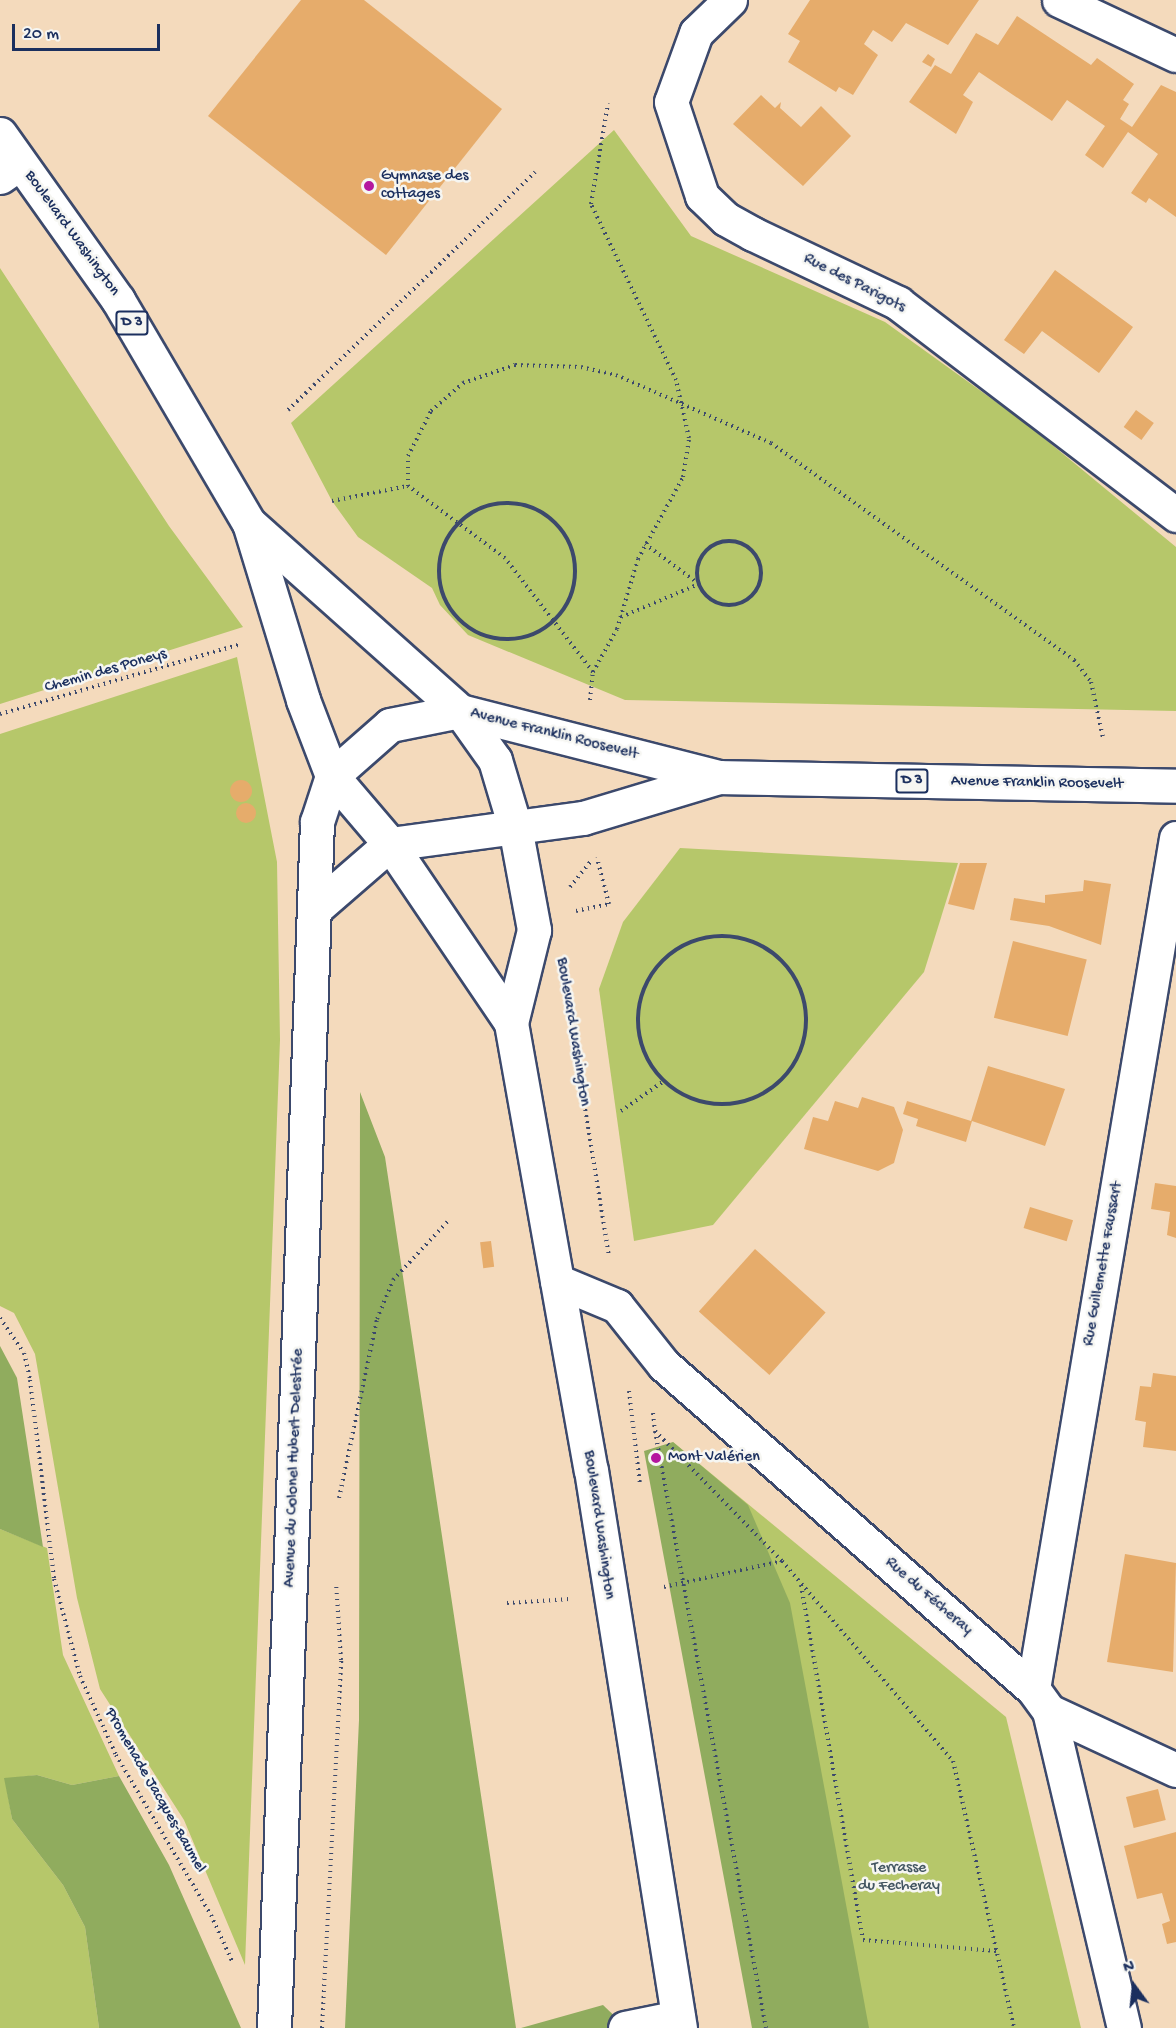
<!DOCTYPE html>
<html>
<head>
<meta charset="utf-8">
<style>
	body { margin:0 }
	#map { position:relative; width:1176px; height:2028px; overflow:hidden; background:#f4dabc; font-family:"Gochi Hand",sans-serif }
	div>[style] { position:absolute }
	.green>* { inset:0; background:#b6c76a }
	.forest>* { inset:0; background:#90ac5e }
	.building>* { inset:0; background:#e6ac6b; transform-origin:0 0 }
	.round { border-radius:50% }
	.path>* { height:4px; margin-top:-2px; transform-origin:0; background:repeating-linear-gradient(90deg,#3c496c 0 1.5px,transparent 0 6px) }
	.path>.ring { margin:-2px; padding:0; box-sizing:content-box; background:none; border:4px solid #3c496c; border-radius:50% }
	.roads { filter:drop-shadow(2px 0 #3c496c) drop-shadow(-2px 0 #3c496c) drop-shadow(0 2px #3c496c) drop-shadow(0 -2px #3c496c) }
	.minor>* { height:33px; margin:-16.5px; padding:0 16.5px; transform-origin:16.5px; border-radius:16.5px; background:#fff }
	.major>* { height:33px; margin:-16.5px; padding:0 16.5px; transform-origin:16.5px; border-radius:16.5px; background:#fff }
	.dots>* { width:16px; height:16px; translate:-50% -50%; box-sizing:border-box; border:3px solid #f6f6f2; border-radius:50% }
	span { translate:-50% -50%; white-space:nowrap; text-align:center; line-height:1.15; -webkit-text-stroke:5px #f6f6f2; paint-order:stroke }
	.shield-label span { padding:2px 4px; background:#f6f6f2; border:2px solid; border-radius:4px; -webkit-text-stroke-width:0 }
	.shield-label { font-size:15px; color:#1b2f5e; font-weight:700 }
	.poi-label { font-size:16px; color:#1b2f5e }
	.left { translate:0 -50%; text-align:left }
	.street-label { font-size:16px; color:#1b2f5e }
	.park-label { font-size:16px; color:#425561 }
	.north { position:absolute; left:1104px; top:1956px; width:60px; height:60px; -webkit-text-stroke:4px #f6f6f2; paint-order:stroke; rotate:345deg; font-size:16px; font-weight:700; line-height:24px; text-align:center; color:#1b2f5e }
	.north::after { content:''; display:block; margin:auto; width:21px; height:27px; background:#1b2f5e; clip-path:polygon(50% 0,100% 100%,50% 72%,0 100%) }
	.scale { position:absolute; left:12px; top:24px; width:148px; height:27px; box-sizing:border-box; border:3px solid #1b2f5e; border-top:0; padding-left:8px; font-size:18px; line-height:21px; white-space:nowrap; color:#1b2f5e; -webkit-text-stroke:4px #f6f6f2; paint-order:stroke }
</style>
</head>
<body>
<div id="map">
	<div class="green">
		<div style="clip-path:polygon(614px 130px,691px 236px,885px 322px,1028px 425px,1176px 547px,1176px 711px,625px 700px,468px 635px,440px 605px,432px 588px,358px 537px,332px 501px,291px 423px)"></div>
		<div style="clip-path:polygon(0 268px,169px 526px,243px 627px,0 704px)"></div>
		<div style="clip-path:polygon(237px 657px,277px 862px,280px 1040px,245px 1965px,184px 1820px,100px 1689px,77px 1598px,35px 1354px,14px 1313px,0 1306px,0 734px)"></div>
		<div style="clip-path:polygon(680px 848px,958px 863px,924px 972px,713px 1225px,634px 1241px,599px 989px,623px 922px)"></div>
		<div style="clip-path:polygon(673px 1442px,1006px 1717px,1081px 2028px,782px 2028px)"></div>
		<div style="clip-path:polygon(0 1529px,47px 1548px,63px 1655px,119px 1776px,72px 1785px,37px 1775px,5px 1779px,12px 1819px,63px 1885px,85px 1927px,99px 2028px,0 2028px)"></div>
	</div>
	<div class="forest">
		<div style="clip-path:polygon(360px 1092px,385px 1157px,516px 2028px,345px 2028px,359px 1720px)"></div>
		<div style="clip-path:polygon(0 1346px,17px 1378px,43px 1547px,0 1529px)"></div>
		<div style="clip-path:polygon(673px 1442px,748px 1505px,790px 1603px,869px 2028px,752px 2028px,644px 1451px)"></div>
		<div style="clip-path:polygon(37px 1775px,72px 1785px,119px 1776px,169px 1865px,241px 2028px,99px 2028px,85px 1927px,63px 1885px,12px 1819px,4px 1778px)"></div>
		<div style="clip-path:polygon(603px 2005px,627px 2028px,521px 2028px)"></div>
	</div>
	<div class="building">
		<div style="clip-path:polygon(301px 0,364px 0,502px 109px,386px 255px,208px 116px)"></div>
		<div style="clip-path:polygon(810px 0,979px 0,948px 45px,906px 23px,892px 42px,873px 30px,864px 44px,878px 55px,853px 95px,839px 87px,836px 92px,788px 62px,800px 41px,788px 34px)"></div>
		<div style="clip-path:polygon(1017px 16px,1091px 65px,1097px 58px,1134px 84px,1123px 100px,1129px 104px,1120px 119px,1132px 127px,1161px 85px,1176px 92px,1176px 217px,1149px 198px,1146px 203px,1131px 193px,1158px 154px,1128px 132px,1103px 168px,1085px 155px,1105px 126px,1067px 100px,1052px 121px,979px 72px,963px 95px,973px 102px,956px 134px,909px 102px,935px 65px,951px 74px,976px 33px,998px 45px)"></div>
		<div style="clip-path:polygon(928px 54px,935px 59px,931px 67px,922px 62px)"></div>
		<div style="clip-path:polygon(761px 95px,775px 108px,781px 102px,780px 108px,801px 127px,821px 106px,851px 136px,803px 186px,733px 124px)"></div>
		<div style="clip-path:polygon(1055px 270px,1133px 327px,1099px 373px,1042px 331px,1024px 354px,1004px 340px)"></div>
		<div style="left:1136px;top:410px;width:22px;height:21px;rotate:36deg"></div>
		<div class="round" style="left:230px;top:780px;width:22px;height:22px"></div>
		<div class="round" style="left:236px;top:803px;width:20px;height:20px"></div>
		<div style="clip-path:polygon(960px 863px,987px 863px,974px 910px,948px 904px)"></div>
		<div style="clip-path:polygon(1084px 880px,1111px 884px,1101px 945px,1049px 926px,1010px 920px,1014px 898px,1045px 903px,1045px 895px,1083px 891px)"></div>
		<div style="left:1013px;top:941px;width:76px;height:79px;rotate:14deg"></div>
		<div style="clip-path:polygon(988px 1066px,1065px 1089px,1045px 1146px,972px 1121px,966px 1142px,916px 1126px,918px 1119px,903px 1114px,907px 1101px,971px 1121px)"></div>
		<div style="clip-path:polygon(862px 1097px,894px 1107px,903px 1130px,894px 1163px,878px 1171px,804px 1149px,813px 1117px,828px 1121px,835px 1101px,858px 1108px)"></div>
		<div style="clip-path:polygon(1155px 1183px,1176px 1186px,1176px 1238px,1167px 1235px,1170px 1212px,1151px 1209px)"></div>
		<div style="left:1030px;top:1207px;width:45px;height:22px;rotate:17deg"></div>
		<div style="left:491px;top:1241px;width:26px;height:11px;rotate:83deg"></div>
		<div style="left:755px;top:1249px;width:95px;height:84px;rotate:42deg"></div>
		<div style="clip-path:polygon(1153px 1373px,1176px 1376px,1176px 1451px,1143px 1447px,1146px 1422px,1135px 1420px,1140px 1386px,1151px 1387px)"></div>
		<div style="clip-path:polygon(1125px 1554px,1176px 1563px,1173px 1672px,1107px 1662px)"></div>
		<div style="left:1158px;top:1789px;width:32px;height:33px;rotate:76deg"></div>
		<div style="clip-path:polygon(1176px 1832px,1176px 1942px,1167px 1944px,1162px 1924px,1170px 1921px,1162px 1893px,1137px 1899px,1124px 1846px)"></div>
	</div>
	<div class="path">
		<div style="left:288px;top:410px;width:343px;rotate:-43.9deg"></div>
		<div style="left:332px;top:501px;width:77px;rotate:-11.2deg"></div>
		<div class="ring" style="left:439px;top:503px;width:132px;height:132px"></div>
		<div class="ring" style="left:697px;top:541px;width:60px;height:60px"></div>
		<div style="left:621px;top:617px;width:85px;rotate:-22.9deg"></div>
		<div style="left:699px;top:584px;width:67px;rotate:-143.5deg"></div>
		<div style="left:593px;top:672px;width:49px;rotate:-60.8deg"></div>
		<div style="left:617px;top:629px;width:73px;rotate:-73.3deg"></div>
		<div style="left:638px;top:559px;width:94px;rotate:-61.2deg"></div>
		<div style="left:683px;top:477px;width:39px;rotate:-81deg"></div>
		<div style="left:689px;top:438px;width:59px;rotate:-102.6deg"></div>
		<div style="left:676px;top:380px;width:195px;rotate:-115.8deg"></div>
		<div style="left:591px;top:204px;width:102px;rotate:-80.4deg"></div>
		<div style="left:590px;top:700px;width:28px;rotate:-84deg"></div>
		<div style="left:593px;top:672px;width:144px;rotate:-127.7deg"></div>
		<div style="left:505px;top:558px;width:121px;rotate:-143.4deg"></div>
		<div style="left:408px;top:486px;width:30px;rotate:-90deg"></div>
		<div style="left:408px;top:456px;width:51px;rotate:-62.9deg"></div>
		<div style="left:431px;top:411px;width:43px;rotate:-41.2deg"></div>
		<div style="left:463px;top:383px;width:55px;rotate:-19.1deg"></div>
		<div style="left:515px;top:365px;width:66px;rotate:1.7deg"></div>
		<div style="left:581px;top:367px;width:36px;rotate:13deg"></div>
		<div style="left:616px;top:375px;width:169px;rotate:23.7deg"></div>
		<div style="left:771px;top:443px;width:373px;rotate:35.6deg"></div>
		<div style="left:1074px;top:660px;width:28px;rotate:52deg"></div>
		<div style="left:1091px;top:682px;width:57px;rotate:77.9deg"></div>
		<div style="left:0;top:714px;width:251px;rotate:-16.2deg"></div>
		<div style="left:570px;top:887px;width:35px;rotate:-51deg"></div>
		<div style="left:576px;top:911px;width:34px;rotate:-12deg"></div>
		<div style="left:609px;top:904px;width:48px;rotate:-104.6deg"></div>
		<div class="ring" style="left:638px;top:936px;width:164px;height:164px"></div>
		<div style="left:566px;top:991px;width:268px;rotate:80.8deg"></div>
		<div style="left:621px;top:1111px;width:52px;rotate:-34.9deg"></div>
		<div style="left:0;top:1318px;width:42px;rotate:55.6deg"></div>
		<div style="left:24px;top:1353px;width:28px;rotate:77deg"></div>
		<div style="left:30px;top:1380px;width:200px;rotate:83.1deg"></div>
		<div style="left:54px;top:1579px;width:100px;rotate:75deg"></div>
		<div style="left:80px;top:1676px;width:87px;rotate:65.5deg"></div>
		<div style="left:116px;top:1755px;width:186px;rotate:59.3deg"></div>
		<div style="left:211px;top:1915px;width:51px;rotate:65.5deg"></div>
		<div style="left:629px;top:1391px;width:95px;rotate:83.3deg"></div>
		<div style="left:653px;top:1413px;width:18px;rotate:84deg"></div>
		<div style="left:655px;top:1431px;width:182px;rotate:45.7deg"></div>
		<div style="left:782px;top:1561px;width:263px;rotate:49.5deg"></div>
		<div style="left:953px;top:1761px;width:274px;rotate:77.1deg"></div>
		<div style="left:655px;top:1431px;width:607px;rotate:79.47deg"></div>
		<div style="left:339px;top:1498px;width:183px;rotate:-78deg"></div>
		<div style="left:377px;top:1319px;width:42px;rotate:-67.7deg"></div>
		<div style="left:393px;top:1280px;width:81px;rotate:-47deg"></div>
		<div style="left:801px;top:1585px;width:360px;rotate:80.1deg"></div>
		<div style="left:863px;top:1940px;width:134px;rotate:4.7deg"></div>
		<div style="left:664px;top:1587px;width:121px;rotate:-12.4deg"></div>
		<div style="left:507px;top:1603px;width:62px;rotate:-3.7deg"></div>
		<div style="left:322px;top:2028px;width:368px;rotate:-87deg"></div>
		<div style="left:341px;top:1660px;width:78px;rotate:-93.7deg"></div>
	</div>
	<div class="roads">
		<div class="minor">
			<div style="left:730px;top:0;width:47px;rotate:135.9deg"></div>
			<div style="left:696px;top:33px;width:73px;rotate:109.9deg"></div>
			<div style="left:671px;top:102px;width:99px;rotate:71.7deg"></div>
			<div style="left:702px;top:196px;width:33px;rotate:44deg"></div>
			<div style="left:726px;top:219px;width:31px;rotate:29deg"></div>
			<div style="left:753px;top:234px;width:161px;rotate:25.4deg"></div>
			<div style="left:898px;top:303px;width:350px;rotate:37.3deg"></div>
			<div style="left:1059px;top:0;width:129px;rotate:25.2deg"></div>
			<div style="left:0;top:177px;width:24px;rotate:-35deg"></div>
			<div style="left:515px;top:827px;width:105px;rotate:79.5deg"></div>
			<div style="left:534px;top:930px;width:96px;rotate:103.9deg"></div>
			<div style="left:511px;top:1023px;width:454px;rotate:79.9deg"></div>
			<div style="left:591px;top:1470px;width:565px;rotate:80.94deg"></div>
			<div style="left:316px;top:908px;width:98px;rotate:-40.9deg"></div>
			<div style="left:390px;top:844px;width:216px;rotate:55.9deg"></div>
			<div style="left:557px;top:1281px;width:65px;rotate:22.6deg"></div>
			<div style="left:617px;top:1306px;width:75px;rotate:51.5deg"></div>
			<div style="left:664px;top:1365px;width:491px;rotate:41.3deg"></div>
			<div style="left:1033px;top:1689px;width:27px;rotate:54deg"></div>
			<div style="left:1049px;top:1711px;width:326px;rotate:76.7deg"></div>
			<div style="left:1033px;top:1689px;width:863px;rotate:-80.46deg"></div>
			<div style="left:1049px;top:1711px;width:140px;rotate:24.9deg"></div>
			<div style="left:274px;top:2028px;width:1207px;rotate:-87.96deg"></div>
			<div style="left:317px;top:822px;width:48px;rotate:-71.9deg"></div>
			<div style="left:625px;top:2028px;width:54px;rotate:-11.7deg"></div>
		</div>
		<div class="major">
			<div style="left:0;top:134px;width:204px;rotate:54.6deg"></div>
			<div style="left:118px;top:300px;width:259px;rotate:59.6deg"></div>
			<div style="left:249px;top:523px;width:185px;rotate:73deg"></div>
			<div style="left:303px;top:700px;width:81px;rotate:69.1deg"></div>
			<div style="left:332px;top:776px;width:89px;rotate:49.5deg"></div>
			<div style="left:390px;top:844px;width:195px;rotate:-7.7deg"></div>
			<div style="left:583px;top:818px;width:142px;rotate:-16.8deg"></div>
			<div style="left:249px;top:523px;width:283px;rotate:41.7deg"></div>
			<div style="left:460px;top:711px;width:60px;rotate:54.5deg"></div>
			<div style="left:495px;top:760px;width:70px;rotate:73.4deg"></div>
			<div style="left:332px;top:776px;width:77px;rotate:-41.3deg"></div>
			<div style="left:390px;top:725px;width:71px;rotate:-11.3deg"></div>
			<div style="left:460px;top:711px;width:267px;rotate:14.3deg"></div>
			<div style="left:719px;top:777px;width:457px;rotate:1.1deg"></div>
		</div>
	</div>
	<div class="dots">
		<div style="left:369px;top:186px;background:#b5179e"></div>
		<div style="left:656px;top:1458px;background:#b5179e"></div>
	</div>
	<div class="shield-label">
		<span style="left:132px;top:323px">D 3</span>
		<span style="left:912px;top:781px">D 3</span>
	</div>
	<div class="poi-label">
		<span class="left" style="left:381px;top:186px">Gymnase des<br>cottages</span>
		<span class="left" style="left:668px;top:1458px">Mont Valérien</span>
	</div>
	<div class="street-label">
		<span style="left:71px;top:234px;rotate:54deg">Boulevard Washington</span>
		<span style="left:854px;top:284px;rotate:27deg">Rue des Parigots</span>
		<span style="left:106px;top:672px;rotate:-16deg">Chemin des Poneys</span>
		<span style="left:554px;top:735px;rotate:14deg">Avenue Franklin Roosevelt</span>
		<span style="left:1037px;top:784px;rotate:1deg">Avenue Franklin Roosevelt</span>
		<span style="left:572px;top:1032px;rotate:81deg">Boulevard Washington</span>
		<span style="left:1104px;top:1264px;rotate:-80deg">Rue Guillemette Faussart</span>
		<span style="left:295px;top:1468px;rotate:-88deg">Avenue du Colonel Hubert Delestrée</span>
		<span style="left:598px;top:1525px;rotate:82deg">Boulevard Washington</span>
		<span style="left:928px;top:1597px;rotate:41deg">Rue du Fécheray</span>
		<span style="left:154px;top:1791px;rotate:60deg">Promenade Jacques-Baumel</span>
	</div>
	<div class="park-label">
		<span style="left:899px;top:1878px">Terrasse<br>du Fecheray</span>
	</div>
	<div class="north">N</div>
	<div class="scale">20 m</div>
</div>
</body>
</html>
